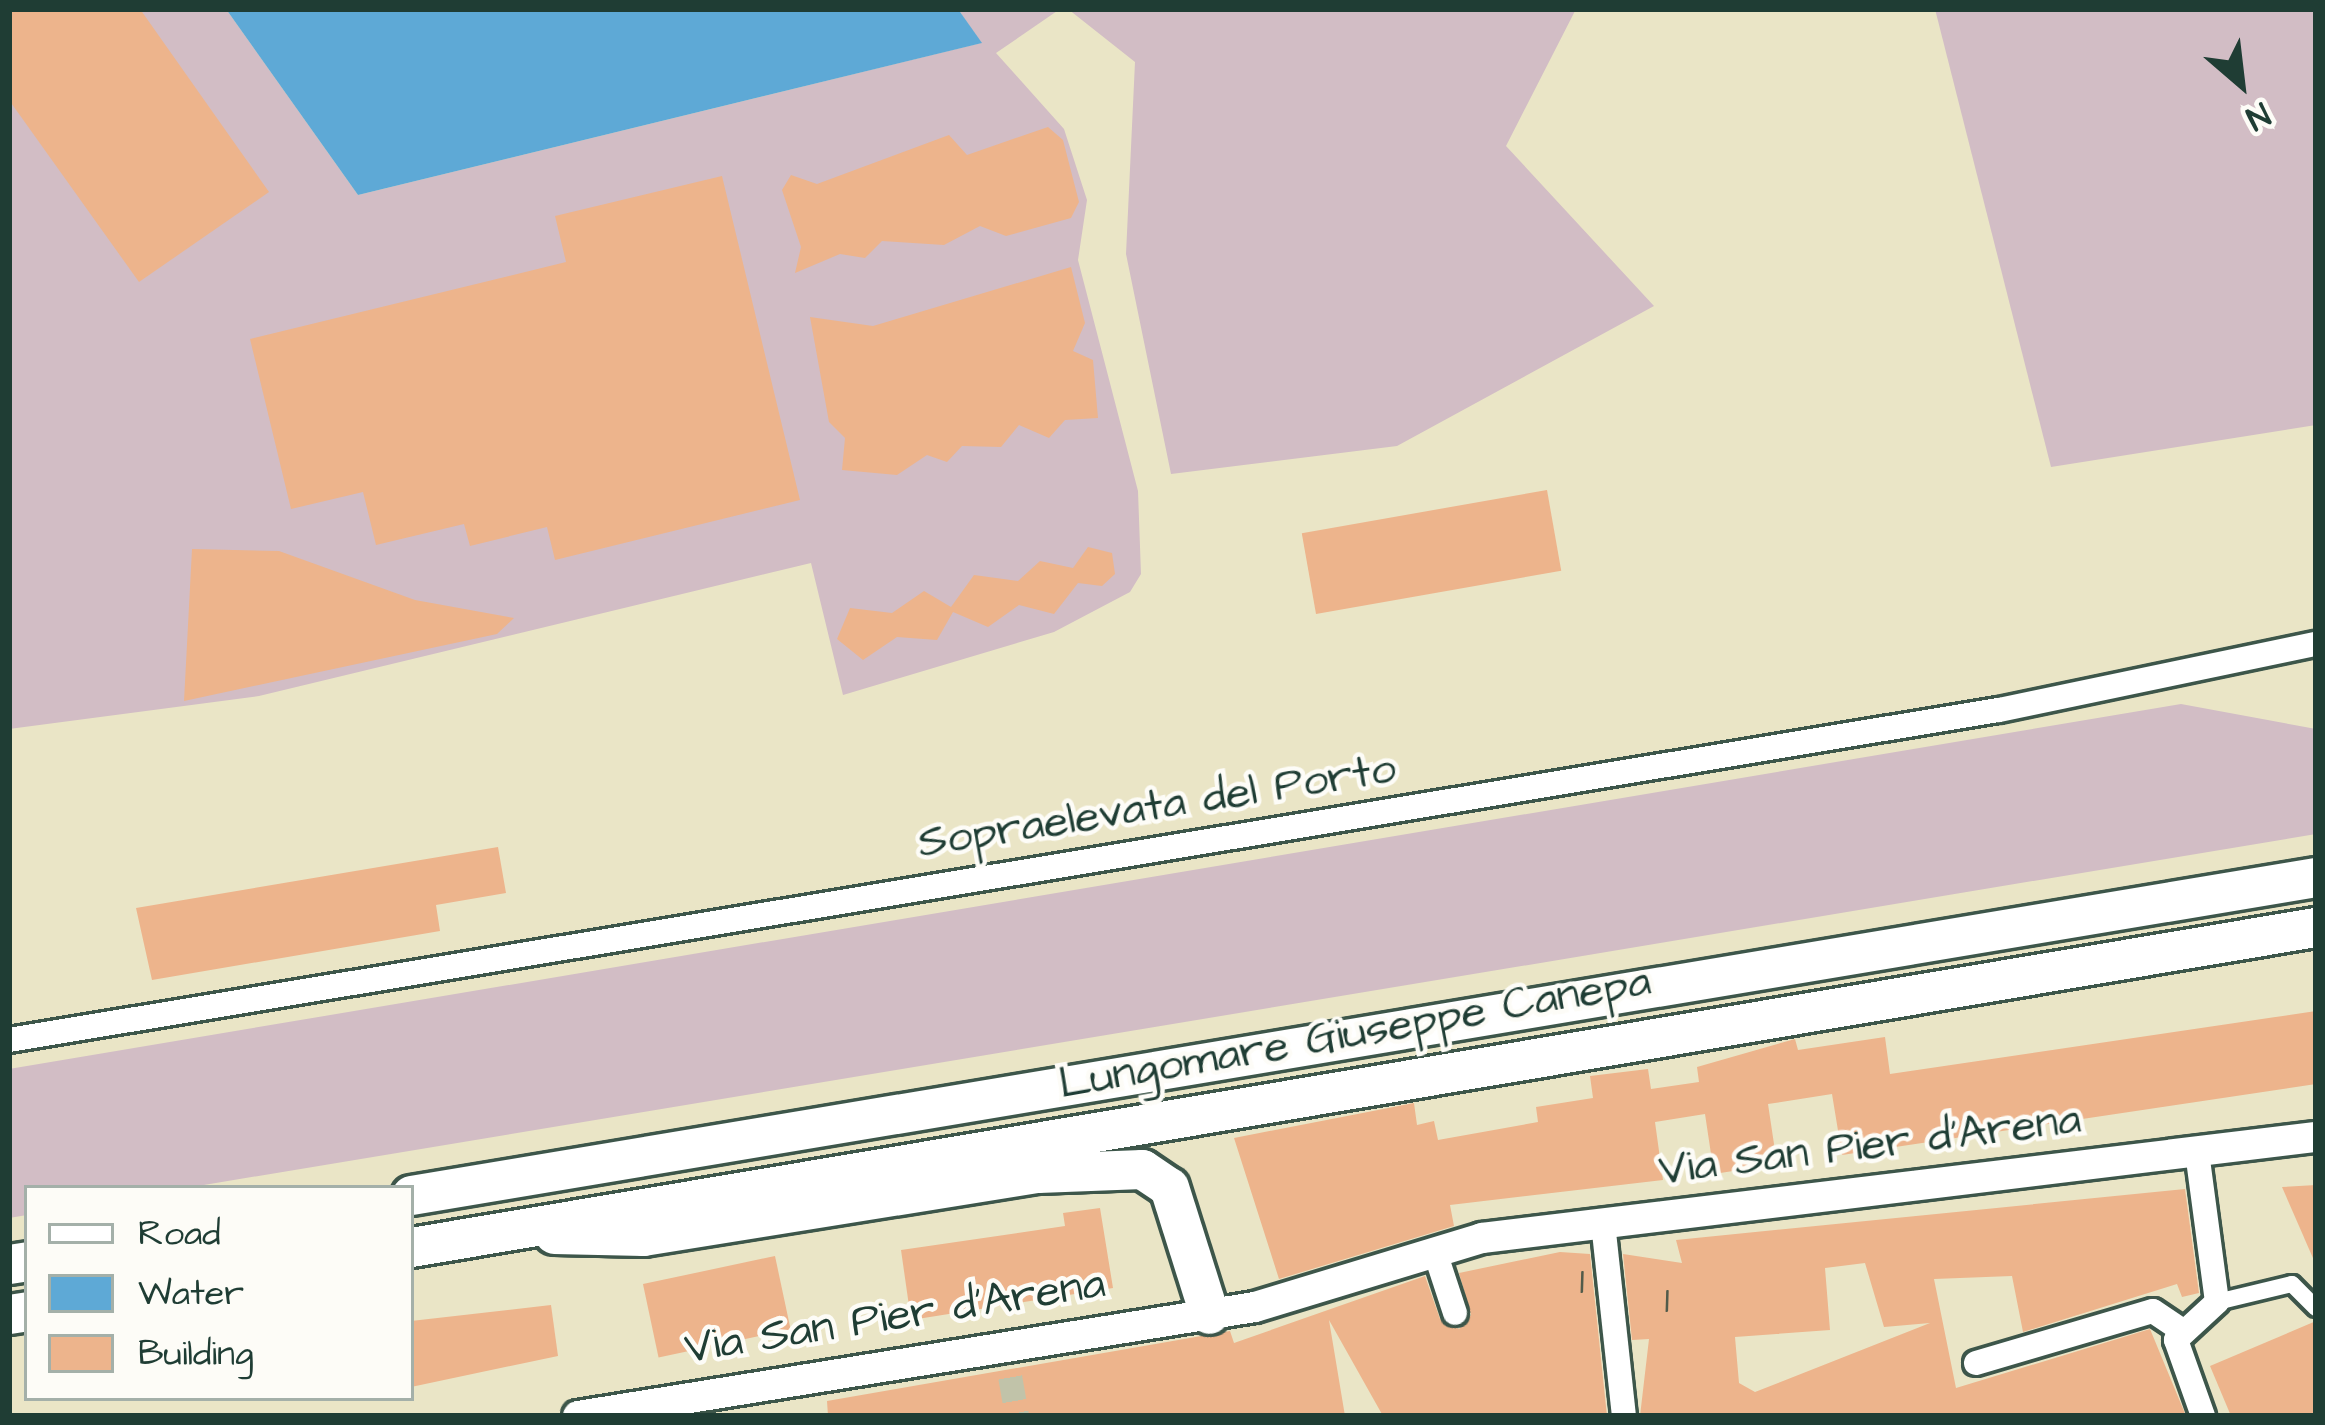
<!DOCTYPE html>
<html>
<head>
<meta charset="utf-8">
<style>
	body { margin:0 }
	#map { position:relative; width:2325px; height:1425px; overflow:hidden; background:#eae5c6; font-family:"Architects Daughter",sans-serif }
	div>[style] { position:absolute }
	.industrial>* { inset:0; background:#d2bdc5 }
	.water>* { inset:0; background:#5ea9d6 }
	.building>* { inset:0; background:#edb48c; transform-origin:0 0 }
	.minor-tunnel>* { height:24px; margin-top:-12px; transform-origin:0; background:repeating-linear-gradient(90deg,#c1c3a9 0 24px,transparent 0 36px) }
	.roads { filter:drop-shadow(3px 0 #3d564a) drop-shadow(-3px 0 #3d564a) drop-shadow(0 3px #3d564a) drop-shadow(0 -3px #3d564a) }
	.pedestrian>* { height:16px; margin:-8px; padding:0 8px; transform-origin:8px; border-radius:8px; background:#fff }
	.minor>* { height:24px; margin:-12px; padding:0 12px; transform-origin:12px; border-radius:12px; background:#fff }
	.tertiary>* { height:30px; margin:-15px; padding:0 15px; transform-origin:15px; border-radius:15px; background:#fff }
	.trunk>* { height:39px; margin:-19.5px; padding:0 19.5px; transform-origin:19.5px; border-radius:19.5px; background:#fff }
	span { translate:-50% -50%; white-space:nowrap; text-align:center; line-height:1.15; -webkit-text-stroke:9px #fdfcf7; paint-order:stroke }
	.number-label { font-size:39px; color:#525b4a }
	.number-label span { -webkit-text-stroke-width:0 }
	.street-label { font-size:45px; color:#1f3d34 }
	.frame { position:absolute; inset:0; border:12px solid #1f3d34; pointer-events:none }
	.legend { position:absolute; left:24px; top:1185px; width:390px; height:216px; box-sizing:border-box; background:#fdfcf7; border:3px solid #a4b0a9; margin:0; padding:15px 21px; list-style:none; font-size:36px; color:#1f3d34 }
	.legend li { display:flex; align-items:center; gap:24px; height:60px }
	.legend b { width:60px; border:3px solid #a4b0a9 }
	.north { position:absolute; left:2181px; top:24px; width:120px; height:120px; -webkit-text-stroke:9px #fdfcf7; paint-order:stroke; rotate:152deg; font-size:33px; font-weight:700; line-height:48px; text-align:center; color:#1f3d34 }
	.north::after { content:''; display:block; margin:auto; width:42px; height:54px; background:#1f3d34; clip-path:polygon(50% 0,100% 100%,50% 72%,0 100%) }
</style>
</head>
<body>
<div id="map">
	<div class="industrial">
		<div style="clip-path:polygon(9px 9px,226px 9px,358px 195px,981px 43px,958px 9px,1060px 9px,996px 53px,1064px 129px,1087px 200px,1078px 260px,1138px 491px,1141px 574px,1130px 592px,1054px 632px,843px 695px,811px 563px,259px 696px,9px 729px)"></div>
		<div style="clip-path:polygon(1068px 9px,1576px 9px,1506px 146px,1654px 306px,1397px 446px,1171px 474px,1126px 254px,1135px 62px)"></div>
		<div style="clip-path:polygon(1935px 9px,2316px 9px,2316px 425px,2051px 467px)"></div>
		<div style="clip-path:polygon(2181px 704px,2316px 729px,2316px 834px,186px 1188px,27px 1188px,27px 1215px,9px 1218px,9px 1069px)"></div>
	</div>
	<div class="water">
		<div style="clip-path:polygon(226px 9px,958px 9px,982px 43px,358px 195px)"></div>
	</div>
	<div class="building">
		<div style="clip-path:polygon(9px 9px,140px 9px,269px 192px,139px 282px,9px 100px)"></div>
		<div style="clip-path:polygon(1048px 127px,1063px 140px,1079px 202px,1071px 218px,1006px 236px,980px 226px,944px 245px,882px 241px,865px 258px,840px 254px,795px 273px,801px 247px,782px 190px,791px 175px,817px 184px,949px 135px,967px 155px)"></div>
		<div style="clip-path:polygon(722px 176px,800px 500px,555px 560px,547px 527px,470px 546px,464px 524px,376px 545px,363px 492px,291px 509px,250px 339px,566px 262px,555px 216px)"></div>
		<div style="clip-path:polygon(1071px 267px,1085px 323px,1073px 351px,1093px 360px,1098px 418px,1065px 420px,1049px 438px,1019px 425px,1001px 447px,962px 446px,947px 462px,927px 455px,897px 475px,842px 470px,845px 438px,829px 422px,810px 317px,873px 326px)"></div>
		<div style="left:1547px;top:490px;width:82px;height:249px;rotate:80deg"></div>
		<div style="clip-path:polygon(1088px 547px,1112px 553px,1115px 574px,1102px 586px,1078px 583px,1054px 614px,1019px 605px,988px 627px,953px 612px,937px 640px,897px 637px,863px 660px,837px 639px,850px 608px,892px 613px,924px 591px,951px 607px,974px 575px,1018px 581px,1040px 561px,1073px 568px)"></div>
		<div style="clip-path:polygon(192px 549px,279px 551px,415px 600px,514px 618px,497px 634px,184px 701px)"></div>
		<div style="clip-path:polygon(498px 847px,506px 893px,436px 905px,440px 931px,152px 980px,136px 908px)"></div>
		<div style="clip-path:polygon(2316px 1011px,2316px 1084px,1842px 1155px,1832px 1094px,1768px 1104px,1777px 1164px,1714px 1174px,1705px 1114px,1655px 1122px,1663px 1180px,1450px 1205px,1454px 1226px,1279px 1279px,1234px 1138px,1414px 1103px,1417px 1125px,1434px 1121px,1438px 1140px,1538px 1122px,1536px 1107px,1593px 1098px,1590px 1076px,1648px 1069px,1651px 1089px,1699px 1082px,1697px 1067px,1795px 1039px,1798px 1050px,1885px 1037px,1890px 1074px)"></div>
		<div style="clip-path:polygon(2316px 1185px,2316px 1265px,2282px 1187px)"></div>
		<div style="clip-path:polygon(evenodd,2185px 1189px,2199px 1293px,2182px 1297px,2177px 1284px,2023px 1332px,2012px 1276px,1934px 1279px,1956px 1388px,2150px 1329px,2186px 1416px,1640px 1416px,1649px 1339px,1632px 1340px,1623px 1254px,1682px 1263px,1676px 1240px,2185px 1189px,1865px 1263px,1884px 1327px,1930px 1323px,1755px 1392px,1739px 1383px,1735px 1337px,1830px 1330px,1825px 1268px,1865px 1263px)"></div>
		<div style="clip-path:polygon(1100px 1208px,1113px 1288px,911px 1320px,901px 1250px,1065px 1226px,1063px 1213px)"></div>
		<div style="clip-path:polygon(1560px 1252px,1590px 1254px,1607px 1416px,1383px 1416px,1329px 1320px,1345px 1416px,828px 1416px,827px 1401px,1230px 1331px,1234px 1343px,1425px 1276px,1440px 1319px,1459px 1329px,1471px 1315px,1459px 1273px)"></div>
		<div style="left:775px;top:1256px;width:75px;height:135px;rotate:78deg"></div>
		<div style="clip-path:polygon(551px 1305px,558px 1356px,411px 1387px,411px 1321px)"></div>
		<div style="clip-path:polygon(2316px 1321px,2316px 1416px,2231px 1416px,2210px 1366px)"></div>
	</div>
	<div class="minor-tunnel">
		<div style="left:1004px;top:1342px;width:75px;rotate:80deg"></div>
	</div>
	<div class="roads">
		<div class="pedestrian">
			<div style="left:2217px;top:1302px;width:77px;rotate:-13.5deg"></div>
			<div style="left:2292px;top:1284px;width:34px;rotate:45deg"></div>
		</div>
		<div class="minor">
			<div style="left:9px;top:1040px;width:2017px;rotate:-9.42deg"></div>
			<div style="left:1999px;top:710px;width:324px;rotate:-11.8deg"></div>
			<div style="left:2197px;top:1152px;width:151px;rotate:82.4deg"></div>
			<div style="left:2217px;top:1302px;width:56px;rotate:137.2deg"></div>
			<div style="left:2176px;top:1340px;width:81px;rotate:70.4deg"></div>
			<div style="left:1603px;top:1223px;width:194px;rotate:83.8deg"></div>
			<div style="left:1435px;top:1252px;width:64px;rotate:71.8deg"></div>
			<div style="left:1976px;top:1363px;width:184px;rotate:-16.4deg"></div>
			<div style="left:2153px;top:1311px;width:30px;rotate:34deg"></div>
		</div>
		<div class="tertiary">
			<div style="left:578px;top:1416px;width:686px;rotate:-9.15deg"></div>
			<div style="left:1255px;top:1307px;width:237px;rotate:-16.9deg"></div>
			<div style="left:1482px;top:1238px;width:840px;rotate:-6.91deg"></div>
		</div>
		<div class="trunk">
			<div style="left:411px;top:1195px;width:1931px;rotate:-9.48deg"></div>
			<div style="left:554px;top:1234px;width:89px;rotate:1.3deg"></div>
			<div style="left:643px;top:1236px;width:400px;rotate:-9.1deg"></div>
			<div style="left:1038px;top:1173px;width:104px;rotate:-2.2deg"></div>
			<div style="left:1142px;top:1169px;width:32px;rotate:34deg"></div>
			<div style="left:1169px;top:1187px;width:133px;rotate:72.5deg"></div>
			<div style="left:411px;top:1247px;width:1932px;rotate:-9.54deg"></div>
			<div style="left:9px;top:1264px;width:18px;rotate:-9deg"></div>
			<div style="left:9px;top:1314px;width:18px;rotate:-9deg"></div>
		</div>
	</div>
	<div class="number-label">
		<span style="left:1582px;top:1282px">1</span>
		<span style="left:1667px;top:1301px">1</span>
	</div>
	<div class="street-label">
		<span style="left:1157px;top:807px;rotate:-9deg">Sopraelevata del Porto</span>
		<span style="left:1355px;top:1034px;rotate:-10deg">Lungomare Giuseppe Canepa</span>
		<span style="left:1870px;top:1146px;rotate:-7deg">Via San Pier d'Arena</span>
		<span style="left:895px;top:1317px;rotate:-9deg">Via San Pier d'Arena</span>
	</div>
	<div class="frame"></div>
	<ul class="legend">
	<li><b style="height:15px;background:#fff"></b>Road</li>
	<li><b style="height:33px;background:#5ea9d6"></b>Water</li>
	<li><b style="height:33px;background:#edb48c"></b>Building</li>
	</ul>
	<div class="north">N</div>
</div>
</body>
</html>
